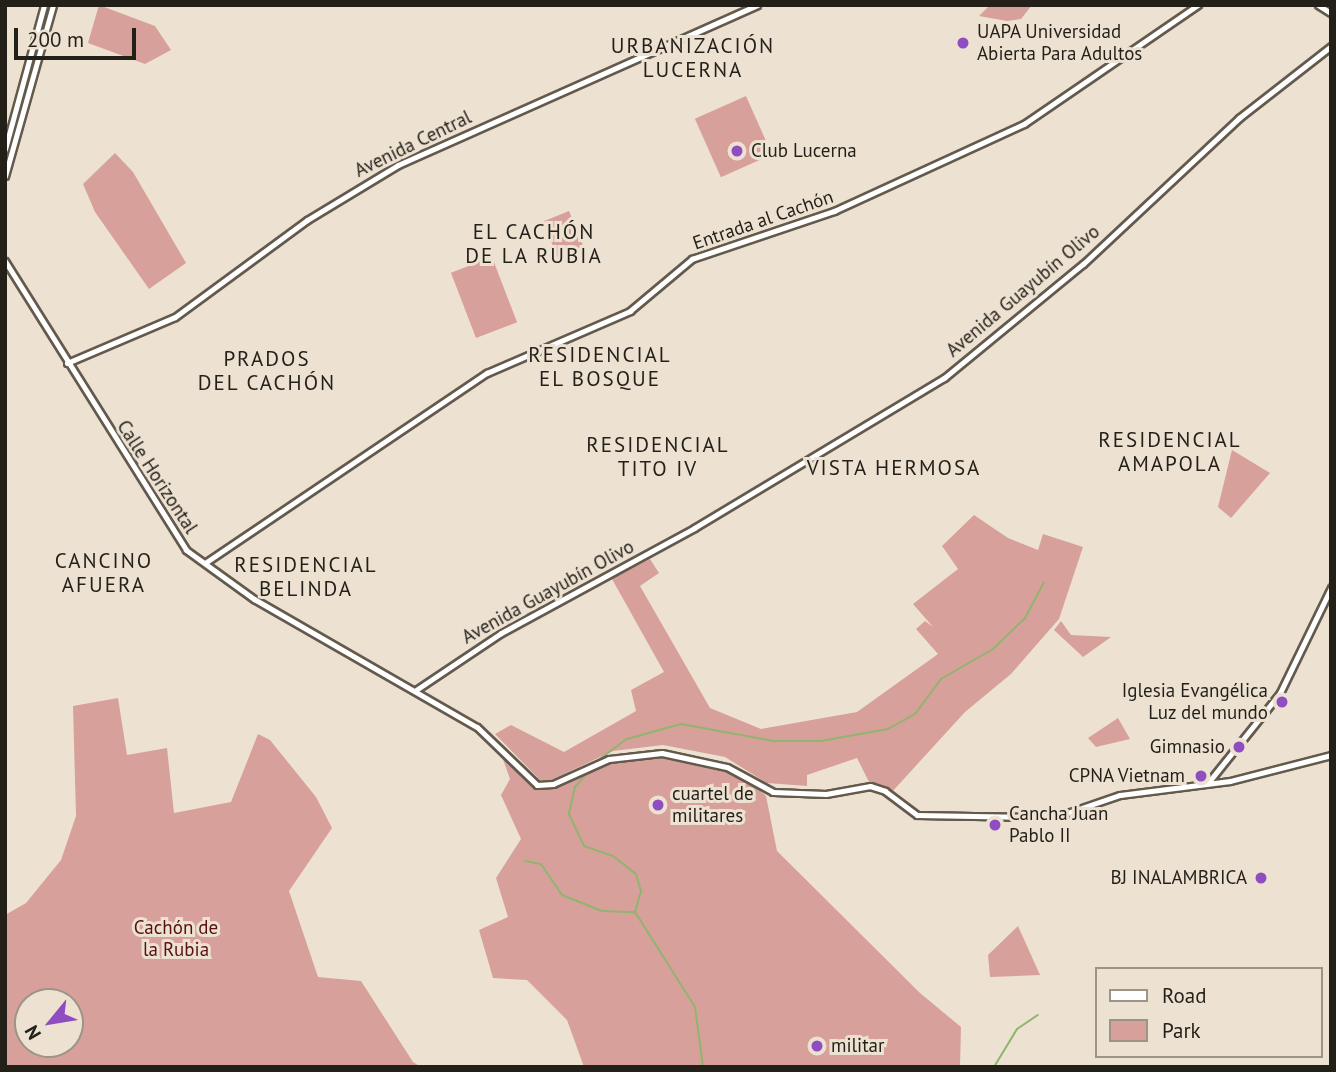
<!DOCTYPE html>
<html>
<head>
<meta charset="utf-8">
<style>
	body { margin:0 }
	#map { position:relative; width:1336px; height:1072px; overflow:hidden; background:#ede2d2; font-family:"PT Sans",sans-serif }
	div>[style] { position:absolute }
	.green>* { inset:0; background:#d8a09a; transform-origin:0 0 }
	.stream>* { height:2px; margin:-1px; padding:0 1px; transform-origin:1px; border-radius:1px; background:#91b470 }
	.roads { filter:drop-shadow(2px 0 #635a4c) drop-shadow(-2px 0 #635a4c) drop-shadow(0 2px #635a4c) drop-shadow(0 -2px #635a4c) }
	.minor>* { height:4.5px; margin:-2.25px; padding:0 2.25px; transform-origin:2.25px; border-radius:2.25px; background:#fff }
	.major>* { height:5px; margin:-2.5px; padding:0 2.5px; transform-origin:2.5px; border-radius:2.5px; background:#fff }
	.dots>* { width:19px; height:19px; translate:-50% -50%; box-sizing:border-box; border:4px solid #ede2d2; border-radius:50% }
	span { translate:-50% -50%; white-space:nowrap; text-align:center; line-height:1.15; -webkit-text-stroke:6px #ede2d2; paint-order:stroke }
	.poi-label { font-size:19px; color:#231f19 }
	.left { translate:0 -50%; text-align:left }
	.right { translate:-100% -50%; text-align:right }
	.street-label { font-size:19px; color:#231f19 }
	.park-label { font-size:19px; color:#591010 }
	.neighbourhood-label { font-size:21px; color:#231f19; letter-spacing:2px }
	.frame { position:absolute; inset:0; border:7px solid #231f19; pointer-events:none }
	.legend { position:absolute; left:1095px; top:967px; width:228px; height:91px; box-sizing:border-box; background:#ede2d2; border:2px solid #9c9488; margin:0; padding:9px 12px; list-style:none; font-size:21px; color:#231f19 }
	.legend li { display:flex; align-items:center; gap:14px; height:35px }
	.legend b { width:35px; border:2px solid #9c9488 }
	.north { position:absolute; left:14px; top:988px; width:70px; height:70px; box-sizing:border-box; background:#ede2d2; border:2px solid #9c9488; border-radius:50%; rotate:240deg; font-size:19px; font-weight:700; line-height:28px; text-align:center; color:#231f19 }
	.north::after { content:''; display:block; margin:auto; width:24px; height:32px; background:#8f4dc1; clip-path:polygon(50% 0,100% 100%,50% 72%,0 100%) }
	.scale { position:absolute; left:14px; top:28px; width:122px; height:32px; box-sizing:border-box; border:4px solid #231f19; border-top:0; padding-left:9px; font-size:21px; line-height:24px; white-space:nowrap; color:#231f19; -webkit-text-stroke:5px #ede2d2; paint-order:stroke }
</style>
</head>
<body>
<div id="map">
	<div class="green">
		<div style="clip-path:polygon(99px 5px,155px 26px,171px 50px,145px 64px,88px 43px)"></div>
		<div style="clip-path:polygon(990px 5px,1032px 5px,1021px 19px,1007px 21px,979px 16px)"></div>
		<div style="left:746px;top:96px;width:64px;height:56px;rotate:66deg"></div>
		<div style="clip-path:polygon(115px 153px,133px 172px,186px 263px,149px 289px,95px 212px,83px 184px)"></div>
		<div style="left:569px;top:211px;width:38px;height:28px;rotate:68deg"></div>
		<div style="left:492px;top:257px;width:70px;height:44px;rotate:69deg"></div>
		<div style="clip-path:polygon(1232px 450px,1270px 473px,1231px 518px,1218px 507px)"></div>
		<div style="clip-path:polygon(974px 515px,1008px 538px,1038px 550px,1043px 534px,1083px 547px,1059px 619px,1011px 674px,965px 712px,891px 793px,869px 782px,857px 758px,807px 775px,807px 786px,767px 783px,725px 757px,663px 745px,613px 751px,549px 781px,540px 780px,495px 734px,511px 725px,564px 752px,636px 711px,631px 690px,664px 672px,612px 579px,650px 559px,659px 573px,640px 586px,710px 708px,761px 729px,857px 712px,938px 654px,916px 629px,925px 621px,933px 627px,913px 604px,958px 569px,942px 546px)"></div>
		<div style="clip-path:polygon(1061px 621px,1071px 635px,1111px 637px,1083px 657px,1054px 630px)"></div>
		<div style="clip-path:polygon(evenodd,118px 698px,127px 755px,167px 748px,174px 813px,231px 802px,258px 734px,270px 740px,316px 797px,332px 828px,289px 891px,318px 977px,361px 981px,413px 1062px,421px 1067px,5px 1067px,5px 915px,26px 903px,61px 860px,76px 816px,73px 706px,118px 698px,28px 1002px,70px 1002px,70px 1044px,28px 1044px,28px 1002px)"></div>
		<div style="clip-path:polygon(1118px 718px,1130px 739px,1096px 747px,1088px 738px)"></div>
		<div style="clip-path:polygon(499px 748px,542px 790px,608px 759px,662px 754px,728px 768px,751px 783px,766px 796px,777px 851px,920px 993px,961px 1027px,960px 1067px,584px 1067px,567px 1020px,527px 980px,493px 978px,479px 930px,508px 917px,496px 878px,521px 839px,501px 795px,510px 779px)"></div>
		<div style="clip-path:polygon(1018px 926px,1040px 975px,990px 977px,988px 955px)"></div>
	</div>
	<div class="stream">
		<div style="left:596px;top:762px;width:39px;rotate:-37deg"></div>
		<div style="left:627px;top:739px;width:56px;rotate:-15.5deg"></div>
		<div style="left:681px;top:724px;width:95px;rotate:10.4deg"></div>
		<div style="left:774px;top:741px;width:47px"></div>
		<div style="left:821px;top:741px;width:68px;rotate:-10.2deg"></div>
		<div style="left:888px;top:729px;width:31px;rotate:-29deg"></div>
		<div style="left:915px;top:714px;width:44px;rotate:-53.4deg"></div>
		<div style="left:941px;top:679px;width:60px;rotate:-30deg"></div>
		<div style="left:993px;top:649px;width:45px;rotate:-44.1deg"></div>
		<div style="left:1025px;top:618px;width:40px;rotate:-62deg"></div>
		<div style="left:588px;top:772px;width:20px;rotate:131deg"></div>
		<div style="left:575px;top:787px;width:28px;rotate:103deg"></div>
		<div style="left:569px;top:814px;width:35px;rotate:65deg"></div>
		<div style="left:584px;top:846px;width:31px;rotate:19deg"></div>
		<div style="left:613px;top:856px;width:29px;rotate:38deg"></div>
		<div style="left:636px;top:874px;width:18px;rotate:74deg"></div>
		<div style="left:641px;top:891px;width:22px;rotate:106deg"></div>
		<div style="left:635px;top:912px;width:112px;rotate:57.7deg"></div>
		<div style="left:695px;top:1007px;width:61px;rotate:82.4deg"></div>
		<div style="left:525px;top:861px;width:16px;rotate:11deg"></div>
		<div style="left:541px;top:864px;width:37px;rotate:56deg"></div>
		<div style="left:562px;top:895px;width:43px;rotate:21.8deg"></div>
		<div style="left:602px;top:911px;width:33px;rotate:2deg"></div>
		<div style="left:994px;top:1067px;width:44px;rotate:-58.8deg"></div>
		<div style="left:1017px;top:1029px;width:25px;rotate:-34deg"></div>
	</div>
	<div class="roads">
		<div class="minor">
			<div style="left:205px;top:563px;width:340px;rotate:-34deg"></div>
			<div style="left:487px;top:373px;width:156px;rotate:-23.4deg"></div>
			<div style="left:630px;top:311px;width:81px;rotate:-40deg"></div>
			<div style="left:692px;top:259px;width:150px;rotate:-18.7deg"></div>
			<div style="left:834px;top:211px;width:209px;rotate:-24.6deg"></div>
			<div style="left:1024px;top:124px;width:211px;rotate:-34.4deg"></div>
			<div style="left:1208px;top:783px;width:115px;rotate:-51.3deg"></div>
			<div style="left:1280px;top:693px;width:117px;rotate:-64.1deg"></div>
		</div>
		<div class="major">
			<div style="left:1318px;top:5px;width:15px;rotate:32deg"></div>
			<div style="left:5px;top:149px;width:149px;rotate:-74.8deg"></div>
			<div style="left:5px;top:176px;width:178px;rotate:-74.3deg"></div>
			<div style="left:5px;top:261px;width:341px;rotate:57.9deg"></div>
			<div style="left:186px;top:550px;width:84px;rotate:35.8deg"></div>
			<div style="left:254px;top:599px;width:257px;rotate:29.9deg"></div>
			<div style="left:477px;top:727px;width:83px;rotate:44deg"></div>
			<div style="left:537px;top:785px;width:16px;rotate:-4deg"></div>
			<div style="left:553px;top:784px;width:61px;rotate:-24.1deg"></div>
			<div style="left:609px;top:759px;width:53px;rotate:-6.5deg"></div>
			<div style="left:662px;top:753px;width:66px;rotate:12.2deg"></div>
			<div style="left:727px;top:767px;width:52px;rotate:28.5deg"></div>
			<div style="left:773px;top:792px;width:53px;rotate:2.2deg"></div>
			<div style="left:826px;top:794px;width:45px;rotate:-10.3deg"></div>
			<div style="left:870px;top:786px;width:16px;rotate:18deg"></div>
			<div style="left:885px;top:791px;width:40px;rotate:37deg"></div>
			<div style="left:917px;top:815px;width:114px;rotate:1deg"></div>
			<div style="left:1031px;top:817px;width:36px;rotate:-6deg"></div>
			<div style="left:1067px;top:813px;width:56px;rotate:-18.8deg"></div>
			<div style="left:1120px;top:795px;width:111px;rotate:-7.3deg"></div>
			<div style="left:1230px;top:781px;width:104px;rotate:-14.4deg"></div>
			<div style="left:67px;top:363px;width:117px;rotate:-23.1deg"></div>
			<div style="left:175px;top:317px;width:164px;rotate:-36.3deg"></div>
			<div style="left:307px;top:220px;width:106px;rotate:-31.1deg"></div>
			<div style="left:398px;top:165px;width:393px;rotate:-24deg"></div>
			<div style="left:416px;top:690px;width:102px;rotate:-33.8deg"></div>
			<div style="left:501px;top:633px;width:220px;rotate:-28.5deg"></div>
			<div style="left:694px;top:528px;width:292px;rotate:-31deg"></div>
			<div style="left:944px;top:378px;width:180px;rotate:-39.4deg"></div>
			<div style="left:1083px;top:264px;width:214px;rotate:-43.1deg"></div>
			<div style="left:1239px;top:118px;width:117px;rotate:-38deg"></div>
		</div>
	</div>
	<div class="dots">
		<div style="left:963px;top:43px;background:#8f4dc1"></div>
		<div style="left:737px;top:151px;background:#8f4dc1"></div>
		<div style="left:1282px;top:702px;background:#8f4dc1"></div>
		<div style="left:1239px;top:747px;background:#8f4dc1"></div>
		<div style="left:1201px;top:776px;background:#8f4dc1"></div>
		<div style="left:658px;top:805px;background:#8f4dc1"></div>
		<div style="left:995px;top:825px;background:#8f4dc1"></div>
		<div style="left:1261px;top:878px;background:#8f4dc1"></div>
		<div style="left:817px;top:1046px;background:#8f4dc1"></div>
	</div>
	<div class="poi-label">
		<span class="left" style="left:977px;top:43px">UAPA Universidad<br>Abierta Para Adultos</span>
		<span class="left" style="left:751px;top:151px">Club Lucerna</span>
		<span class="right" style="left:1268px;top:702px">Iglesia Evangélica<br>Luz del mundo</span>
		<span class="right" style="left:1225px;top:747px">Gimnasio</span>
		<span class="right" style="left:1185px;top:776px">CPNA Vietnam</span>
		<span class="left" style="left:672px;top:805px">cuartel de<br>militares</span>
		<span class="left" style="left:1009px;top:825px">Cancha Juan<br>Pablo II</span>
		<span class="right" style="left:1247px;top:878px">BJ INALAMBRICA</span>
		<span class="left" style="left:831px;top:1046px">militar</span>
	</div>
	<div class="street-label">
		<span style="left:413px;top:144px;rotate:-26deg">Avenida Central</span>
		<span style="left:763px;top:220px;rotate:-19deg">Entrada al Cachón</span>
		<span style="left:1023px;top:291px;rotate:-40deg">Avenida Guayubín Olivo</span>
		<span style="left:157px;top:477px;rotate:57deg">Calle Horizontal</span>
		<span style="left:548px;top:592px;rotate:-29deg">Avenida Guayubín Olivo</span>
	</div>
	<div class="park-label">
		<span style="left:176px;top:939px">Cachón de<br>la Rubia</span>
	</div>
	<div class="neighbourhood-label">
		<span style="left:693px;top:58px">URBANIZACIÓN<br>LUCERNA</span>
		<span style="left:534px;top:244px">EL CACHÓN<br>DE LA RUBIA</span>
		<span style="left:600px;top:367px">RESIDENCIAL<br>EL BOSQUE</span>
		<span style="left:267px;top:371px">PRADOS<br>DEL CACHÓN</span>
		<span style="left:1170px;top:452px">RESIDENCIAL<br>AMAPOLA</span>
		<span style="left:658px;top:457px">RESIDENCIAL<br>TITO IV</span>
		<span style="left:894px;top:468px">VISTA HERMOSA</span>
		<span style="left:104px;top:573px">CANCINO<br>AFUERA</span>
		<span style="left:306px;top:577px">RESIDENCIAL<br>BELINDA</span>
	</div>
	<div class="frame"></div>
	<ul class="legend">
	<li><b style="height:9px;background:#fff"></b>Road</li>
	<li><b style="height:19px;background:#d8a09a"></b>Park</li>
	</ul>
	<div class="north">N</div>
	<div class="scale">200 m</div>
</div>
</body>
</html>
